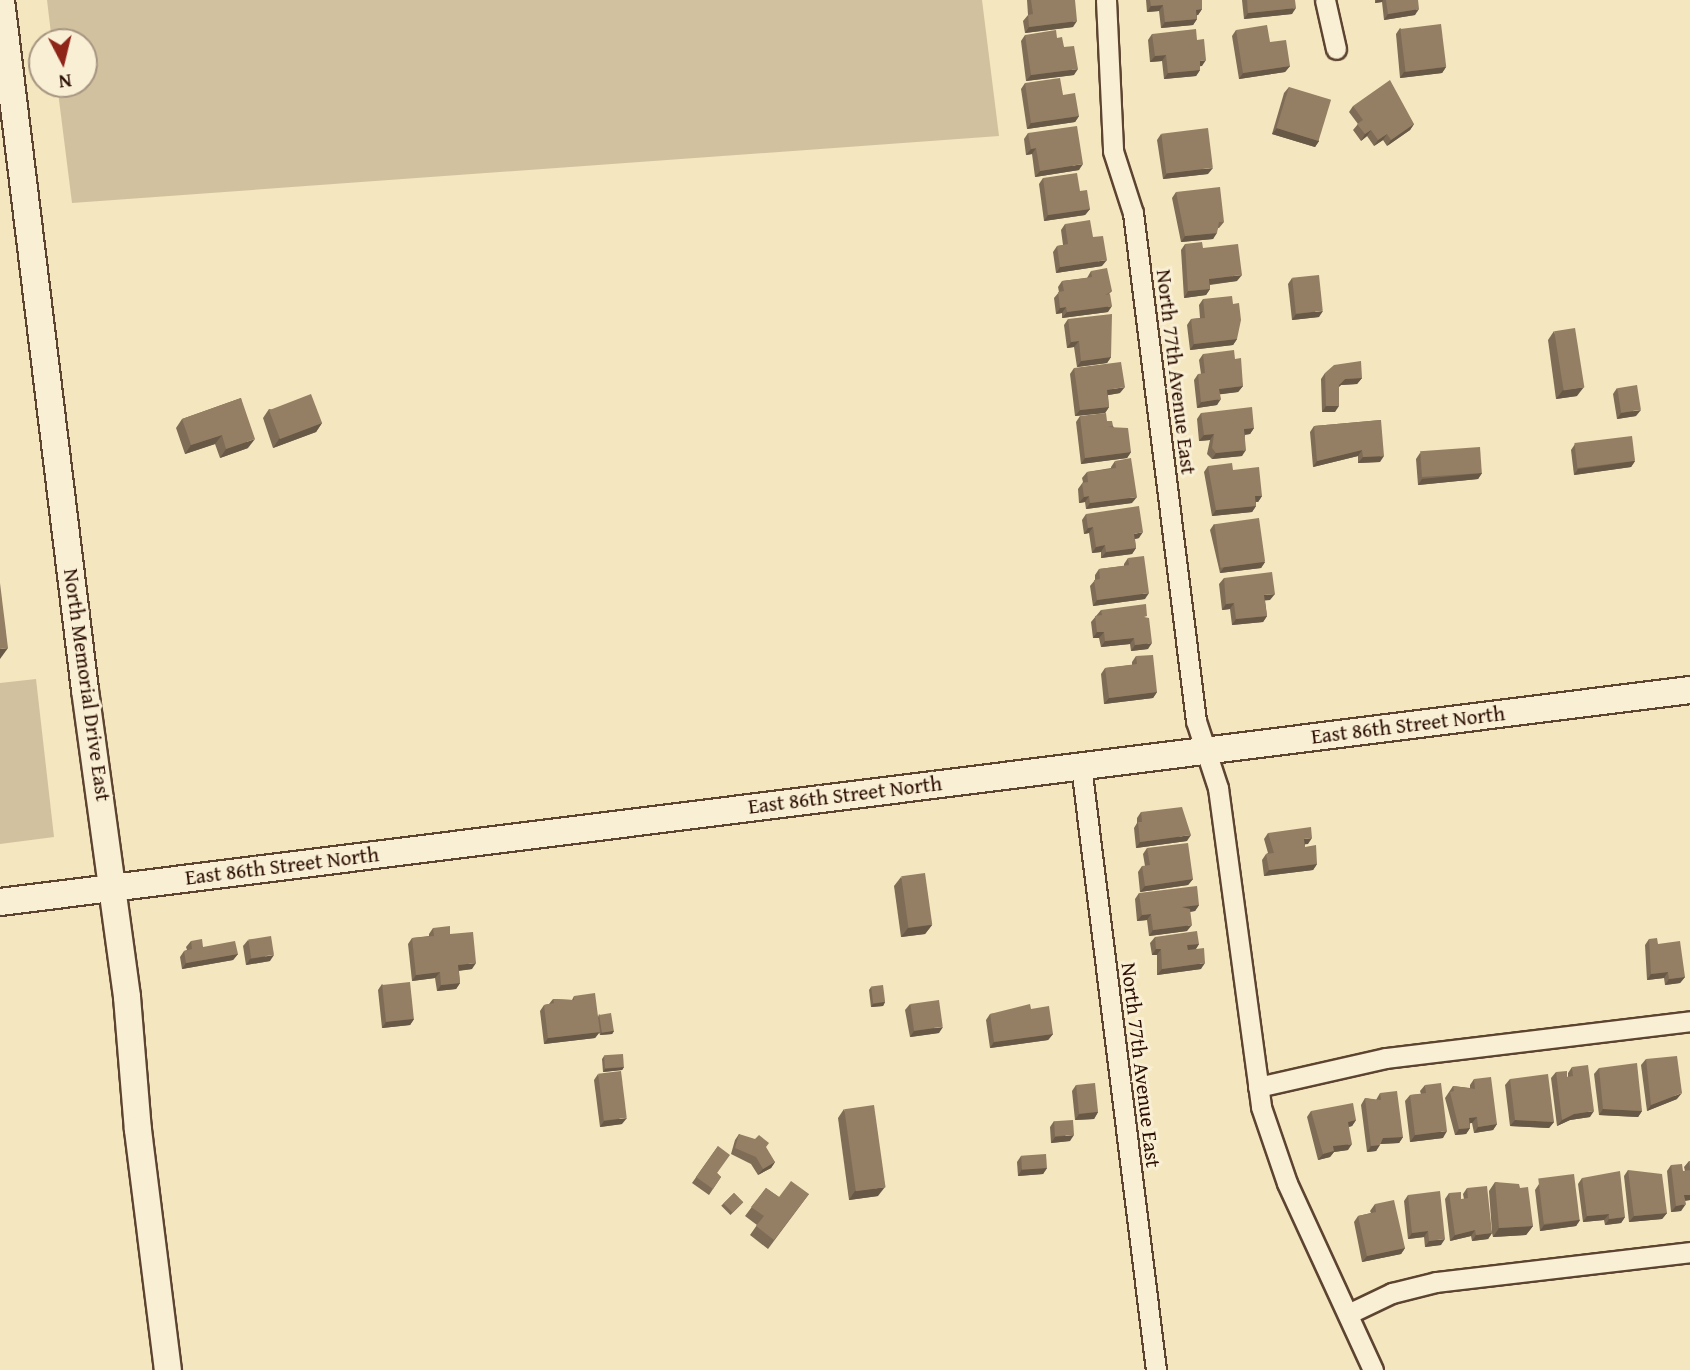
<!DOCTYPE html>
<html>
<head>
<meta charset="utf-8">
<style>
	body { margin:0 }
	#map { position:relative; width:1690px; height:1370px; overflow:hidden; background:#f4e6be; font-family:"Gentium Book Plus",serif }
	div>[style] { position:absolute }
	.green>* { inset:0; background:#d2c19e }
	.roads { filter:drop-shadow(2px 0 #5d4431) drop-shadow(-2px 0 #5d4431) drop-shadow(0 2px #5d4431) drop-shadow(0 -2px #5d4431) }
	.street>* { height:19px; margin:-9.5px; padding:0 9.5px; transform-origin:9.5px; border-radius:9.5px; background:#f8efd5 }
	.secondary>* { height:26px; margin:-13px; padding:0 13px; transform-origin:13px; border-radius:13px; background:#f8efd5 }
	.wall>* { inset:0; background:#7f6c56; transform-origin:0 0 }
	.shaded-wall>* { inset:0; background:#685846 }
	.building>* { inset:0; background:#947e64; transform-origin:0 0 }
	span { translate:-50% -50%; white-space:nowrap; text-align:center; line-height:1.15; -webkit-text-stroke:6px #f8efd5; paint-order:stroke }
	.street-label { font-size:21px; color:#2b0e02 }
	.north { position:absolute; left:28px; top:28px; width:70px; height:70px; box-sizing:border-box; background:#f8efd5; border:2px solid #a69581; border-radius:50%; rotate:173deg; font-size:19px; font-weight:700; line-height:28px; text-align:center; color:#2b0e02 }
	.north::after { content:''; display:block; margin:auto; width:24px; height:32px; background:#8f2418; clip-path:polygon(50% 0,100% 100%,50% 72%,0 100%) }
</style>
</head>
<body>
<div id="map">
	<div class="green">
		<div style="clip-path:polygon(47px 0,982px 0,999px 136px,72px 203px,57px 84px,84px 84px,84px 42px,52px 42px)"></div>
		<div style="clip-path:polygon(36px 679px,54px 837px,0 844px,0 683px)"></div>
	</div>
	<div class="roads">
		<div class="street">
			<div style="left:1106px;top:0;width:151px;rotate:87.3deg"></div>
			<div style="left:1113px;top:151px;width:65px;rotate:72.1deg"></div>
			<div style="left:1133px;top:213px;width:512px;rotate:82.93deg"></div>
			<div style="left:1196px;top:721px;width:71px;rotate:71.8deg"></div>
			<div style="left:1218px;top:788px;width:322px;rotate:82.3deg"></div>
			<div style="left:1261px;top:1107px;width:80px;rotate:71.1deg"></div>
			<div style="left:1287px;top:1183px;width:206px;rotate:65.3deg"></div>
			<div style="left:1325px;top:0;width:50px;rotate:77.3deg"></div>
			<div style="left:1081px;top:766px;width:609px;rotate:82.92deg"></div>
			<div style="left:1258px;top:1087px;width:131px;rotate:-12.8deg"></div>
			<div style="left:1386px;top:1058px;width:306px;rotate:-6.9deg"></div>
			<div style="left:1350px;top:1313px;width:47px;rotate:-25.5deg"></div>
			<div style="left:1392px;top:1293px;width:45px;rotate:-14deg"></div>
			<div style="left:1436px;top:1282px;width:256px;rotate:-6.7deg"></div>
		</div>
		<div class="secondary">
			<div style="left:1px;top:0;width:695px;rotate:83.06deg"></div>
			<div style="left:85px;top:690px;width:310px;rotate:82.2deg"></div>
			<div style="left:127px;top:997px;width:133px;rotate:85.3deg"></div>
			<div style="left:138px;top:1130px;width:242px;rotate:82.9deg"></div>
			<div style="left:0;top:902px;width:1703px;rotate:-7.15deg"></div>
		</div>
	</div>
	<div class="wall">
		<div style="clip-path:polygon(1027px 0,1075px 0,1073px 27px,1025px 33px,1023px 21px,1028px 15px)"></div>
		<div style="clip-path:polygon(1146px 0,1202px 0,1202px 9px,1198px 15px,1197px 15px,1197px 19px,1193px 25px,1161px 28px,1159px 11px,1147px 12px)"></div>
		<div style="clip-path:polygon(1242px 0,1295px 0,1292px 14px,1244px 19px)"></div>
		<div style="clip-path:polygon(1375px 0,1418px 0,1415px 15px,1384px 20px,1382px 2px,1375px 3px)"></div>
		<div style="clip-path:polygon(1400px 28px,1446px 67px,1442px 73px,1400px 78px,1396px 34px)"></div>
		<div style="clip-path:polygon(1236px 30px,1290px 66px,1285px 72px,1239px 79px,1232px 36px)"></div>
		<div style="clip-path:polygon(1152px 34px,1202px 66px,1200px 66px,1200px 70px,1196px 76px,1164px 79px,1162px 61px,1150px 62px,1148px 40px)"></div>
		<div style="clip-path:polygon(1025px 35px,1057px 38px,1064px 47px,1074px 75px,1026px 81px,1021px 41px)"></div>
		<div style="clip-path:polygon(1025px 83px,1063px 95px,1079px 116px,1075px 122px,1027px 129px,1021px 89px)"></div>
		<div style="clip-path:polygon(1289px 87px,1319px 141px,1315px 147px,1272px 134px,1284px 93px)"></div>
		<div style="clip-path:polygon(1353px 106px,1414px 124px,1410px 130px,1387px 146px,1383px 140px,1374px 146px,1367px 136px,1361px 141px,1353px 130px,1358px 124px,1349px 112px)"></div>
		<div style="clip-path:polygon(1028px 133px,1079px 170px,1035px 177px,1032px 154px,1026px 155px,1024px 139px)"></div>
		<div style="clip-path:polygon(1161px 134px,1208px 174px,1163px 179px,1157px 140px)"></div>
		<div style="clip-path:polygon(1043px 178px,1080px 191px,1090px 209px,1085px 215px,1044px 221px,1039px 184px)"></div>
		<div style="clip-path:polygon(1176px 192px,1224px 222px,1219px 228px,1218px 228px,1213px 239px,1181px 242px,1172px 198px)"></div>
		<div style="clip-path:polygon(1065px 224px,1102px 266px,1056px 273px,1053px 252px,1057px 246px,1063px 245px,1061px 230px)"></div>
		<div style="clip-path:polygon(1185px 244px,1203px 248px,1237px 281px,1210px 285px,1210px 289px,1206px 295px,1184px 298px,1181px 250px)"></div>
		<div style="clip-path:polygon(1091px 271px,1112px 291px,1109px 294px,1108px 312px,1062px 318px,1062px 313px,1056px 314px,1054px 298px,1059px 292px,1058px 287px,1062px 281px,1087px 278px)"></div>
		<div style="clip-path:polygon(1292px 278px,1319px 317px,1292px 320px,1288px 284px)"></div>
		<div style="clip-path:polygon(1203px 299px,1233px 304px,1237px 339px,1233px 345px,1190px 350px,1187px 325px,1191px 319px,1200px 318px,1199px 305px)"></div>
		<div style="clip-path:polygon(1068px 319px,1111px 357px,1107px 363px,1077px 367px,1074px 347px,1067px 348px,1064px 325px)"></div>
		<div style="clip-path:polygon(1554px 331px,1577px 396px,1556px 399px,1548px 340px)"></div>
		<div style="clip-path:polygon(1203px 354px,1235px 359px,1243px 386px,1238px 392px,1220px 394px,1217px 405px,1197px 408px,1194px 380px,1198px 374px,1201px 374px,1199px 360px)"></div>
		<div style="clip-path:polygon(1074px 368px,1120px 393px,1108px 395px,1109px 407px,1105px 413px,1075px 416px,1070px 374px)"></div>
		<div style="clip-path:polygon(1325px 373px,1362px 378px,1357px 384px,1341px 385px,1339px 387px,1335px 412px,1322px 412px,1321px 379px)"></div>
		<div style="clip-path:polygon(1617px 388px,1636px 416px,1617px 419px,1613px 394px)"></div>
		<div style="clip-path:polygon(241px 398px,248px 448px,220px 458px,215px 444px,185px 454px,176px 428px,182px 419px)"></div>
		<div style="clip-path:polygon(269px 409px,322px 423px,316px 432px,273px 448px,263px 418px)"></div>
		<div style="clip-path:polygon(1201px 413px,1254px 428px,1250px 434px,1245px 435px,1242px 456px,1212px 459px,1207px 454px,1210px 440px,1199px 441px,1197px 419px)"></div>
		<div style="clip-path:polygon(1080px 416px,1107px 421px,1113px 426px,1131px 452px,1127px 458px,1081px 464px,1076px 422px)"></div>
		<div style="clip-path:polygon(1381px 420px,1380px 462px,1358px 463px,1358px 456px,1313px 467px,1310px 432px,1314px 426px)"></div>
		<div style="clip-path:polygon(1575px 444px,1635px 461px,1631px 467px,1574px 475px,1571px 450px)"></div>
		<div style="clip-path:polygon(1420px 453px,1482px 473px,1478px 479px,1418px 485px,1416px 459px)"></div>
		<div style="clip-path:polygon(1115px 461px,1132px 503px,1086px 509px,1085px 502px,1079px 503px,1078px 489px,1083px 482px,1082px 478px,1087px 472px,1111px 468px,1111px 467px)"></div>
		<div style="clip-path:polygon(1208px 466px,1233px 470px,1262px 496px,1258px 502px,1256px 502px,1256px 506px,1252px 512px,1212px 516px,1204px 472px)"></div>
		<div style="clip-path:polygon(1086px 514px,1139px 538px,1135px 539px,1136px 548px,1132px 554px,1101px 558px,1101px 552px,1092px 553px,1089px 533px,1084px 534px,1082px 520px)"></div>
		<div style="clip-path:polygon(1214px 524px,1265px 562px,1261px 568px,1220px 573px,1210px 530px)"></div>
		<div style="clip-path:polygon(1128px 558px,1145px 599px,1093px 606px,1090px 586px,1095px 580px,1095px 575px,1099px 569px,1124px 566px,1124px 564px)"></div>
		<div style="clip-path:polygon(1224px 578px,1270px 600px,1265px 600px,1267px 616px,1263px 622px,1232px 625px,1230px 609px,1222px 610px,1219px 584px)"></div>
		<div style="clip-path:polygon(1101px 610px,1146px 618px,1148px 649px,1131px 651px,1130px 644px,1101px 647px,1099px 638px,1093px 638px,1091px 622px)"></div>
		<div style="clip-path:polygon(1136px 656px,1157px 692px,1153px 698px,1104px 704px,1101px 674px,1105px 668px,1132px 665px,1132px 662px)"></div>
		<div style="clip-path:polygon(1141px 812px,1187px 841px,1136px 848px,1134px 828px,1137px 823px,1137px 818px)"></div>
		<div style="clip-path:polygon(1268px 833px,1308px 844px,1305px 844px,1305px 847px,1317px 864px,1313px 870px,1264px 876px,1262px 860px,1266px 854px,1268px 853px,1264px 839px)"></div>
		<div style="clip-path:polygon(1147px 848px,1193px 879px,1188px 885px,1140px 892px,1138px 872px,1142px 866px,1145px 866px,1143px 854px)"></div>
		<div style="clip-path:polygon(901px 877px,932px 925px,925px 934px,901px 937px,894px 886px)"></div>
		<div style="clip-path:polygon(1139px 893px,1199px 905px,1195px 911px,1190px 912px,1187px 931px,1149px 936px,1147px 920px,1137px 921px,1135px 899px)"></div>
		<div style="clip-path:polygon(433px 928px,450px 934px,472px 969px,459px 971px,460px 983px,456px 989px,437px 991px,435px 978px,412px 981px,408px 944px,412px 938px,429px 936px,429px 934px)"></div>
		<div style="clip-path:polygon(1155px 937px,1199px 944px,1196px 949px,1201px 969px,1157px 975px,1157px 955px,1152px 955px,1150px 943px)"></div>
		<div style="clip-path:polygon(1649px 939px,1658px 944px,1685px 977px,1680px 983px,1665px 985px,1664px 978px,1647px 980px,1645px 945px)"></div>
		<div style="clip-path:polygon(248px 940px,270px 961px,246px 965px,243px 946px)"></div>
		<div style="clip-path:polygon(191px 941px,203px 947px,238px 954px,233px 960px,182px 969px,180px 957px,184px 951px,187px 950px,186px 947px)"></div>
		<div style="clip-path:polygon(382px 984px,414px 1019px,410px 1025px,382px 1028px,378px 990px)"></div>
		<div style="clip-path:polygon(871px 987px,885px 1002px,883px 1006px,871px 1007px,869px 990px)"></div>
		<div style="clip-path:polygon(574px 996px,598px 1017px,599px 1014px,614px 1031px,612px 1034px,600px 1035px,599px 1032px,595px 1038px,544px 1044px,540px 1011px,544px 1005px,549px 1004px,553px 999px,572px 1000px)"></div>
		<div style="clip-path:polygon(910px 1004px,939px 1033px,910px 1037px,905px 1010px)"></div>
		<div style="clip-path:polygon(1031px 1009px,1053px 1034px,1048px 1040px,990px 1048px,986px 1020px,990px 1014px)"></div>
		<div style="clip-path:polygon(604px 1056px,624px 1067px,622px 1070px,603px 1072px,602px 1059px)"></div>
		<div style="clip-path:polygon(1646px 1059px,1677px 1099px,1647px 1111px,1641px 1065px)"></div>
		<div style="clip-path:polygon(1572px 1067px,1590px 1117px,1570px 1120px,1557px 1126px,1551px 1078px,1556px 1072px,1568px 1077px,1568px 1073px)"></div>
		<div style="clip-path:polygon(1599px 1068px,1642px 1111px,1638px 1117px,1599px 1115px,1594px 1074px)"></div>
		<div style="clip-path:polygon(598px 1074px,622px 1124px,600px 1127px,594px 1080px)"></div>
		<div style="clip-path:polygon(1474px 1079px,1497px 1124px,1493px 1130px,1474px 1133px,1472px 1123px,1470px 1123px,1470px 1128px,1466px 1134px,1455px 1135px,1445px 1098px,1453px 1086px,1470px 1088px,1470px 1085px)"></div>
		<div style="clip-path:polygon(1510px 1079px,1554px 1122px,1549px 1128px,1510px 1126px,1505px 1085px)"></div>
		<div style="clip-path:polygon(1076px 1085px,1098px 1112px,1094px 1119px,1075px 1120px,1072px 1091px)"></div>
		<div style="clip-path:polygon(1425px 1085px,1443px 1138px,1410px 1142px,1405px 1101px,1410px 1095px,1421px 1094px,1420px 1091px)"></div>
		<div style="clip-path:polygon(1380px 1093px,1403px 1137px,1399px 1143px,1380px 1144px,1376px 1151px,1367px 1152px,1361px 1105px,1365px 1098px,1376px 1100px)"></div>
		<div style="clip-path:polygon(844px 1109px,878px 1196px,849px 1200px,838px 1118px)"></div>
		<div style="clip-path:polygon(1311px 1111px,1356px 1120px,1352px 1126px,1349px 1127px,1348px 1150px,1334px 1152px,1330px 1157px,1318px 1160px,1307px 1117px)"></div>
		<div style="clip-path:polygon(1054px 1121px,1070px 1141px,1051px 1143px,1050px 1127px)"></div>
		<div style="clip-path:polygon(739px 1134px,775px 1162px,771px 1168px,758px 1175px,751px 1164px,731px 1154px,735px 1140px)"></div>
		<div style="clip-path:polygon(718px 1146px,717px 1173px,721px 1177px,709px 1195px,692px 1183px)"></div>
		<div style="clip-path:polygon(1021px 1156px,1047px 1168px,1043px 1174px,1018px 1176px,1017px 1162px)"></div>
		<div style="clip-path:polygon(1689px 1161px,1690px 1161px,1690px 1200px,1685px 1201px,1681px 1211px,1671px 1212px,1667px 1171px,1671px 1165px,1683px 1171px,1685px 1171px,1684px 1167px)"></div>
		<div style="clip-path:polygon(1628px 1170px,1667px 1213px,1662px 1219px,1629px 1222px,1624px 1176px)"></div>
		<div style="clip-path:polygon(1582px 1178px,1625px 1217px,1621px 1223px,1605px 1225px,1604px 1220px,1583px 1222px,1578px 1184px)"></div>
		<div style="clip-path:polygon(1495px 1182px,1520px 1188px,1533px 1226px,1526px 1235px,1493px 1237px,1492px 1233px,1488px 1239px,1472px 1241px,1471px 1236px,1450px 1241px,1445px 1199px,1449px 1193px,1461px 1199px,1464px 1199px,1463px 1194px,1467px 1188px,1492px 1232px,1489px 1191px)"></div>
		<div style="clip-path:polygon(1539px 1184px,1580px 1220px,1576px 1226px,1540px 1231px,1535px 1190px)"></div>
		<div style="clip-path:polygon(766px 1188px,779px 1197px,809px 1194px,768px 1249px,750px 1235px,757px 1225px,745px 1216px)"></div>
		<div style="left:734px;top:1193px;width:13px;height:18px;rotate:45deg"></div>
		<div style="clip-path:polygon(1408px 1195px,1441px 1245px,1425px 1247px,1424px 1237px,1408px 1239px,1404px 1201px)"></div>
		<div style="clip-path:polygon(1375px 1204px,1405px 1248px,1401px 1254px,1362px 1262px,1354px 1222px,1358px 1216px,1371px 1213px,1370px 1211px)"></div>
	</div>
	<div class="shaded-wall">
		<div style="clip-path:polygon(1377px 0,1383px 0,1382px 2px,1375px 3px)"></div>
		<div style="clip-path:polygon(1163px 5px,1159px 11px,1147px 12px,1151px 6px)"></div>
		<div style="clip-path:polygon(1296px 8px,1292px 14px,1244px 19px,1248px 13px)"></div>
		<div style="clip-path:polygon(1202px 9px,1198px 15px,1192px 16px,1196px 10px)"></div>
		<div style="clip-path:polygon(1419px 9px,1415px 15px,1384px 20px,1388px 14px)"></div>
		<div style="clip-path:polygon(1197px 19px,1193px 25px,1161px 28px,1165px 22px)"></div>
		<div style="clip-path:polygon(1077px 21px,1073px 27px,1025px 33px,1029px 27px)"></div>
		<div style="clip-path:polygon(1166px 55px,1162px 61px,1150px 62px,1155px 56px)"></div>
		<div style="clip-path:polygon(1206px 60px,1202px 66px,1195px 67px,1200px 61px)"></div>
		<div style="clip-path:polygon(1290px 66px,1285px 72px,1239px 79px,1243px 73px)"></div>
		<div style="clip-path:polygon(1446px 67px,1442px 73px,1400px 78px,1404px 72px)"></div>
		<div style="clip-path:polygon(1078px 69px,1074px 75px,1026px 81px,1031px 75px)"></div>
		<div style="clip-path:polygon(1200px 70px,1196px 76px,1164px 79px,1168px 73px)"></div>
		<div style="clip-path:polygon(1079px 116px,1075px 122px,1027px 129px,1031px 123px)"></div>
		<div style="clip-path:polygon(1414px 124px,1410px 130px,1387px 146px,1391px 140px)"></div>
		<div style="clip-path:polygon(1277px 128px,1319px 141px,1315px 147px,1272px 134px)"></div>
		<div style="clip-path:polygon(1371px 130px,1367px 136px,1361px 141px,1365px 134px)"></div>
		<div style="clip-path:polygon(1387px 134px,1383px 140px,1374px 146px,1378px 140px)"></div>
		<div style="clip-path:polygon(1036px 148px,1032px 154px,1026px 155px,1031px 149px)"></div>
		<div style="clip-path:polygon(1083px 164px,1079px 170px,1035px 177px,1040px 171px)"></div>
		<div style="clip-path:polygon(1213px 168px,1208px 174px,1163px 179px,1167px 173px)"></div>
		<div style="clip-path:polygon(1090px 209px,1085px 215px,1044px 221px,1048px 215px)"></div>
		<div style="clip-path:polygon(1217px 233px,1213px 239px,1181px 242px,1185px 236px)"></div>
		<div style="clip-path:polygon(1107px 260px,1102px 266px,1056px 273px,1060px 267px)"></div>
		<div style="clip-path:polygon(1242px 275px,1237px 281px,1205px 285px,1209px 279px)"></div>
		<div style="clip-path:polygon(1210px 289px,1206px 295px,1184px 298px,1188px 291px)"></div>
		<div style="clip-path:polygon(1112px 306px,1108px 312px,1062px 318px,1067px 312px)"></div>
		<div style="clip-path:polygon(1066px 307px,1062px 313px,1056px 314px,1060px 308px)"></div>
		<div style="clip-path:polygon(1323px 311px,1319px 317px,1292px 320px,1296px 314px)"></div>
		<div style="clip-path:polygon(1237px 339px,1233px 345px,1190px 350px,1194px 344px)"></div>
		<div style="clip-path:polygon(1079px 341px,1074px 347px,1067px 348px,1071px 342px)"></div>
		<div style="clip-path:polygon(1111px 357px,1107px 363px,1077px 367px,1081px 361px)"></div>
		<div style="clip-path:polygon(1362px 378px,1357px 384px,1341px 385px,1334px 391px,1345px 379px)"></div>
		<div style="clip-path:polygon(1243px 386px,1238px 392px,1215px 395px,1219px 389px)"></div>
		<div style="clip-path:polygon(1125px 387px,1120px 393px,1103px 396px,1107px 390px)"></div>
		<div style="clip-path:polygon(1584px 387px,1577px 396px,1556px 399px,1563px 390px)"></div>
		<div style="clip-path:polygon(1221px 399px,1217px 405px,1197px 408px,1201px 402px)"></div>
		<div style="clip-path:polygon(1326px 406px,1339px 406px,1335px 412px,1322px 412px)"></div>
		<div style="clip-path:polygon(1109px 407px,1105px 413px,1075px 416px,1080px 410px)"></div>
		<div style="clip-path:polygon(1641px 410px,1636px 416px,1617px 419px,1621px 413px)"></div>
		<div style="clip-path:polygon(322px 423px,316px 432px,273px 448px,279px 439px)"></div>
		<div style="clip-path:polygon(1254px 428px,1250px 434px,1240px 435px,1244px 429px)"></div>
		<div style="clip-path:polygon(1214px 434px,1210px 440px,1199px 441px,1204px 435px)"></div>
		<div style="clip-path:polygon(222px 435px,215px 444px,185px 454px,191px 445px)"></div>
		<div style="clip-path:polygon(255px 439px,248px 448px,220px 458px,226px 449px)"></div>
		<div style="clip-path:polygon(1246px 450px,1242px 456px,1212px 459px,1216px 453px)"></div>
		<div style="clip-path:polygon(1362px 450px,1358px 456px,1313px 467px,1317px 461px)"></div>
		<div style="clip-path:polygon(1131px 452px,1127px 458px,1081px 464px,1085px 458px)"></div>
		<div style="clip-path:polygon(1384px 456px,1380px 462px,1358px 463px,1363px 457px)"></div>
		<div style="clip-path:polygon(1635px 461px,1631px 467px,1574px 475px,1578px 469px)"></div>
		<div style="clip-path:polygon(1482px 473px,1478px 479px,1418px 485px,1422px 479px)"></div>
		<div style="clip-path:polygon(1089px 496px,1085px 502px,1079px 503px,1084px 497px)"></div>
		<div style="clip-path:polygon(1255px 496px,1262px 496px,1258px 502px,1251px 502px)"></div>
		<div style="clip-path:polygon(1137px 497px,1132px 503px,1086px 509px,1090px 503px)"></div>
		<div style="clip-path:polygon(1256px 506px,1252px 512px,1212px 516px,1216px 510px)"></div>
		<div style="clip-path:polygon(1093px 527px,1089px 533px,1084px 534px,1088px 528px)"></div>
		<div style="clip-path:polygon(1143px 532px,1139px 538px,1130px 540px,1134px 534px)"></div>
		<div style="clip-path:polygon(1105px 545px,1101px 552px,1092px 553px,1096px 547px)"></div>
		<div style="clip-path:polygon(1136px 548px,1132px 554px,1101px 558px,1106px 552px)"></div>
		<div style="clip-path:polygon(1265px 562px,1261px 568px,1220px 573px,1224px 567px)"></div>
		<div style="clip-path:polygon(1149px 593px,1145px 599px,1093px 606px,1097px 600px)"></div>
		<div style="clip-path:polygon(1275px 594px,1270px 600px,1260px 601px,1264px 595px)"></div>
		<div style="clip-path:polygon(1234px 603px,1230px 609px,1222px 610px,1226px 604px)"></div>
		<div style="clip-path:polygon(1267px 616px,1263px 622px,1232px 625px,1236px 619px)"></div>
		<div style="clip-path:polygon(1097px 632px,1104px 632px,1099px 638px,1093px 638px)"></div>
		<div style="clip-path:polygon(1134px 638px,1130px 644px,1101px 647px,1105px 641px)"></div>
		<div style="clip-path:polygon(1152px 643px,1148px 649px,1131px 651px,1135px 645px)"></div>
		<div style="clip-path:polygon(8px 648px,0 659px,0 649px)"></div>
		<div style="clip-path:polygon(1157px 692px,1153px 698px,1104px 704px,1109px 698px)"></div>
		<div style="clip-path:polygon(1191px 835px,1187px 841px,1136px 848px,1140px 842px)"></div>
		<div style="clip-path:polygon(1312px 838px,1308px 844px,1300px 845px,1304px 839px)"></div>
		<div style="clip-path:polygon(1317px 864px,1313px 870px,1264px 876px,1269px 870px)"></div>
		<div style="clip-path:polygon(1193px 879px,1188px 885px,1140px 892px,1145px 886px)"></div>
		<div style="clip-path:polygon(1199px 905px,1195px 911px,1178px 913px,1182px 907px)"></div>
		<div style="clip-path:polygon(1151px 914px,1147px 920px,1137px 921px,1142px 915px)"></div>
		<div style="clip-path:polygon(932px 925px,925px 934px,901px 937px,908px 928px)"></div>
		<div style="clip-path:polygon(1192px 925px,1187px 931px,1149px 936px,1153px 930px)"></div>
		<div style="clip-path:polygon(1199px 944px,1195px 950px,1183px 951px,1187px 945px)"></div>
		<div style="clip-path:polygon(1156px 949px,1161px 949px,1157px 955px,1152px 955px)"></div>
		<div style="clip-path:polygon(238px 954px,233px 960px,182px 969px,186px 963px)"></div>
		<div style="clip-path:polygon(274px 955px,270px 961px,246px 965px,250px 959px)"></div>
		<div style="clip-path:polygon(476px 963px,472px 969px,454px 971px,458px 965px)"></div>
		<div style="clip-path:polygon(1205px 963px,1201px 969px,1157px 975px,1162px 969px)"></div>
		<div style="clip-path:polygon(440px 972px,435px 978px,412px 981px,416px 975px)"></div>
		<div style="clip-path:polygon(1668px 972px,1664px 978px,1647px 980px,1651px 974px)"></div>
		<div style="clip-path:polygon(1685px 977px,1680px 983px,1665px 985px,1669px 979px)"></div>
		<div style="clip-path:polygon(460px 983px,456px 989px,437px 991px,441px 985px)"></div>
		<div style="clip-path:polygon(885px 1002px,883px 1006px,871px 1007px,873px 1004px)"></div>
		<div style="clip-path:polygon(414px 1019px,410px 1025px,382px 1028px,386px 1022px)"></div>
		<div style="clip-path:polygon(943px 1027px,939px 1033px,910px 1037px,914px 1031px)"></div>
		<div style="clip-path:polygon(614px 1031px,612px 1034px,600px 1035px,602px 1032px)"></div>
		<div style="clip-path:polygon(600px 1032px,595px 1038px,544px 1044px,548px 1038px)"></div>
		<div style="clip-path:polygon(1053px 1034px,1048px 1040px,990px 1048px,994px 1042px)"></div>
		<div style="clip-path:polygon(624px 1067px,622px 1070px,603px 1072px,605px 1069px)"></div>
		<div style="clip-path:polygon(1682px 1093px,1677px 1099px,1647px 1111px,1651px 1105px)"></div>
		<div style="clip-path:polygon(1603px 1109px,1642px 1111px,1638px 1117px,1599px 1115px)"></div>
		<div style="clip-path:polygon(1594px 1111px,1590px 1117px,1570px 1120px,1557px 1126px,1562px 1120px,1574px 1114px)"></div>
		<div style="clip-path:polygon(1098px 1112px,1094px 1119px,1075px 1120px,1079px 1114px)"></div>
		<div style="clip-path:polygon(1477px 1117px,1472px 1123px,1465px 1124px,1469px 1118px)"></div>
		<div style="clip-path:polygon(627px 1118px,622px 1124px,600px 1127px,604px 1121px)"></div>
		<div style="clip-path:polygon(1356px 1120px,1352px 1126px,1343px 1128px,1348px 1122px)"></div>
		<div style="clip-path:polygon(1515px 1120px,1554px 1122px,1549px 1128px,1510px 1126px)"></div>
		<div style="clip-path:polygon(1497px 1124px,1493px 1130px,1474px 1133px,1478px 1127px)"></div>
		<div style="clip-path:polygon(1470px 1128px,1466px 1134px,1455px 1135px,1459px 1129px)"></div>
		<div style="clip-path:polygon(1447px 1131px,1443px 1138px,1410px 1142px,1415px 1135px)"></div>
		<div style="clip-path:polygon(1074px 1135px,1070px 1141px,1051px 1143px,1055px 1137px)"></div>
		<div style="clip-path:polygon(1403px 1137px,1399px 1143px,1379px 1144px,1383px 1138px)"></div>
		<div style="clip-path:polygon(1352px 1144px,1348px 1150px,1334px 1152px,1330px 1157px,1318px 1160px,1323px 1154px,1333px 1146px)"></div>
		<div style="clip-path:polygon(1380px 1145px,1376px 1151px,1367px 1152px,1371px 1146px)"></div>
		<div style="clip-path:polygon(775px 1162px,771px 1168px,758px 1175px,763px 1169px)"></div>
		<div style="clip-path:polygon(1047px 1168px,1043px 1174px,1018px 1176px,1022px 1169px)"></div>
		<div style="clip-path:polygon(885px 1187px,878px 1196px,849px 1200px,855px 1191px)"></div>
		<div style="clip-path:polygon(1684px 1195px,1690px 1195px,1690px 1200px,1680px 1201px)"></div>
		<div style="clip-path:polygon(1686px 1204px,1681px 1211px,1671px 1212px,1676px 1206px)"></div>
		<div style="clip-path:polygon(1667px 1213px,1662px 1219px,1629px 1222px,1634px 1216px)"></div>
		<div style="clip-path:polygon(1609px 1214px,1604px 1220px,1583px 1222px,1587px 1216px)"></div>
		<div style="clip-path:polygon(1625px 1217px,1621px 1223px,1605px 1225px,1609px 1219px)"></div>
		<div style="clip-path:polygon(1580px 1220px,1576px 1226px,1540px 1231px,1544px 1225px)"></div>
		<div style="clip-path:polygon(1533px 1226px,1526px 1235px,1493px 1237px,1499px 1228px)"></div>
		<div style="clip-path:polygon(1475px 1230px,1471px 1236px,1450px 1241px,1455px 1235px)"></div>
		<div style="clip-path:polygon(1428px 1231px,1424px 1237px,1408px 1239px,1412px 1233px)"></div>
		<div style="clip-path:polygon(1492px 1233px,1488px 1239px,1472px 1241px,1476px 1235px)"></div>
		<div style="clip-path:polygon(1445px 1239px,1441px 1245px,1425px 1247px,1429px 1241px)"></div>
		<div style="clip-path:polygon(1405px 1248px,1401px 1254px,1362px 1262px,1367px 1256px)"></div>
	</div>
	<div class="building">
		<div style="clip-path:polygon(1031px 0,1075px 0,1077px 21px,1029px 27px,1028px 15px,1033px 14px)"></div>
		<div style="clip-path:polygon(1150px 0,1202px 0,1202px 9px,1196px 10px,1197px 19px,1165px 22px,1163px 5px,1151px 6px)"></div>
		<div style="clip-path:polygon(1247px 0,1295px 0,1296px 8px,1248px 13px)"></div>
		<div style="clip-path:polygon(1386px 0,1418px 0,1419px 9px,1388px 14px)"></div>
		<div style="left:1441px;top:24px;width:43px;height:41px;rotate:83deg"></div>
		<div style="clip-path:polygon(1267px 25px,1270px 42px,1286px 40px,1290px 66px,1243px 73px,1236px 30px)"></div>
		<div style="clip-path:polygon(1196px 29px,1197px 40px,1204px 39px,1206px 60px,1200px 61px,1200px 70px,1168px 73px,1166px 55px,1155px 56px,1152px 34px)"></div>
		<div style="clip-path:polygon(1056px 30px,1057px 38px,1062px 37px,1064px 47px,1074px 46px,1078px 69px,1031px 75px,1025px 35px)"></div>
		<div style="clip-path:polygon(1060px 78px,1063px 95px,1075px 93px,1079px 116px,1031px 123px,1025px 83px)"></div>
		<div style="clip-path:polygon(1390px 80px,1414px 124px,1391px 140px,1387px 134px,1378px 140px,1371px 130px,1365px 134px,1357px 124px,1363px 120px,1353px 106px)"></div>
		<div style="left:1289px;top:87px;width:44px;height:43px;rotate:17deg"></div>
		<div style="clip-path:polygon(1077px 126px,1083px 164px,1040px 171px,1036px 148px,1031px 149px,1028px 133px)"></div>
		<div style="left:1208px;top:128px;width:40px;height:47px;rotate:83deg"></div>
		<div style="clip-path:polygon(1077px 173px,1080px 191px,1087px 190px,1090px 209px,1048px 215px,1043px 178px)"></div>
		<div style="clip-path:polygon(1220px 187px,1224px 222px,1219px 222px,1217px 233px,1185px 236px,1176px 192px)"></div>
		<div style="clip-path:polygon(1090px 220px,1093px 237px,1103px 236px,1107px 260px,1060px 267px,1057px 246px,1068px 244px,1065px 224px)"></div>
		<div style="clip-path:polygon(1202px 242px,1203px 248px,1238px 244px,1242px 275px,1209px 279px,1210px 289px,1188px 291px,1185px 244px)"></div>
		<div style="clip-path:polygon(1107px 268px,1112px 291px,1105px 295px,1110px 294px,1112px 306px,1067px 312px,1066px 307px,1060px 308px,1058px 292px,1064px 291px,1062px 281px,1092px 277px,1091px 271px)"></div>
		<div style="left:1319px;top:275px;width:36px;height:27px;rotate:84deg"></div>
		<div style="clip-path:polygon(1232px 296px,1233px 304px,1239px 303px,1241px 320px,1237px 339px,1194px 344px,1191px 319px,1205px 318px,1203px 299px)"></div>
		<div style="clip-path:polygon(1112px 314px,1111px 357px,1081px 361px,1079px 341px,1071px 342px,1068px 319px)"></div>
		<div style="left:1575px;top:328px;width:60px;height:21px;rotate:81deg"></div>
		<div style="clip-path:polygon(1234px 350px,1235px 359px,1241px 358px,1243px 386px,1219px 389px,1221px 399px,1201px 402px,1198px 374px,1205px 373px,1203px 354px)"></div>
		<div style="clip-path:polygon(1361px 361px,1362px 378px,1345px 379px,1339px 385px,1339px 406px,1326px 406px,1325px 373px,1334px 365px)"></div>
		<div style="clip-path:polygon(1121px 362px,1125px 387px,1107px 390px,1109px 407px,1080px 410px,1074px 368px)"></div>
		<div style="left:1637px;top:385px;width:25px;height:20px;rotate:81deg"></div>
		<div style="left:311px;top:394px;width:31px;height:45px;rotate:69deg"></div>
		<div style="clip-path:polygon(241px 398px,255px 439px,226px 449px,222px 435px,191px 445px,182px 419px)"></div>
		<div style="clip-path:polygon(1252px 407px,1254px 428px,1244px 429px,1246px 450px,1216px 453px,1212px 448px,1214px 434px,1204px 435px,1201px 413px)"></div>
		<div style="clip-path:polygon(1106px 413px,1107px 421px,1112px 421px,1113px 426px,1108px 427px,1128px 428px,1131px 452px,1085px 458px,1080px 416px)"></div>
		<div style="clip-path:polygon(1381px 420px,1384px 456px,1363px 457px,1362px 450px,1317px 461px,1314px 426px)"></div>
		<div style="left:1632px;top:436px;width:25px;height:58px;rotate:83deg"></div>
		<div style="left:1480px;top:447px;width:26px;height:60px;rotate:86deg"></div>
		<div style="clip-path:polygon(1131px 458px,1137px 497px,1090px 503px,1089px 496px,1084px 497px,1082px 483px,1088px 482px,1087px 472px,1116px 468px,1115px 461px)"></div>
		<div style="clip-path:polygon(1232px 463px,1233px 470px,1259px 467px,1262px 496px,1255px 496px,1256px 506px,1216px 510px,1208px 466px)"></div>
		<div style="clip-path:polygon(1139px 506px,1143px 532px,1134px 534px,1136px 548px,1106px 552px,1105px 545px,1096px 547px,1093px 527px,1088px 528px,1086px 514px)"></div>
		<div style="left:1259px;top:518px;width:44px;height:45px;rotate:82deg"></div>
		<div style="clip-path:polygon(1144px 556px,1149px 593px,1097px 600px,1094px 580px,1100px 579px,1099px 569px,1129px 565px,1128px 558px)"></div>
		<div style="clip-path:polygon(1272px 572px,1275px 594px,1264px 595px,1267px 616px,1236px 619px,1234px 603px,1226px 604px,1224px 578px)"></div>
		<div style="clip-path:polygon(0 583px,8px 648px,0 649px)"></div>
		<div style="clip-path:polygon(1146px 604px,1147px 616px,1144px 617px,1149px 618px,1152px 643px,1135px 645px,1134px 638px,1105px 641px,1104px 632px,1097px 632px,1095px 616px,1102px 615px,1101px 610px)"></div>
		<div style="clip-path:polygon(1153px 655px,1157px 692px,1109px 698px,1105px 668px,1137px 664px,1136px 656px)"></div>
		<div style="clip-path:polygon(1182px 807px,1191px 835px,1140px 842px,1138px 822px,1142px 822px,1141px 812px)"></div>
		<div style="clip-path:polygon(1311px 827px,1312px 838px,1304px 839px,1305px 847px,1316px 845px,1317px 864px,1269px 870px,1266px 854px,1274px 853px,1268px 833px)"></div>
		<div style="clip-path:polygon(1188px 843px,1193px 879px,1145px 886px,1142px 866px,1150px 865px,1147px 848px)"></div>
		<div style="left:925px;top:873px;width:52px;height:24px;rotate:82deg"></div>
		<div style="clip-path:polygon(1197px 886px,1199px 905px,1182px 907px,1190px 909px,1192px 925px,1153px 930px,1151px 914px,1142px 915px,1139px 893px)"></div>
		<div style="clip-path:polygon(450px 926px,450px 934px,473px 932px,476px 963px,458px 965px,460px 983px,441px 985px,440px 972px,416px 975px,412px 938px,434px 936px,433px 928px)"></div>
		<div style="clip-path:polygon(1197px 931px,1199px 944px,1187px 945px,1188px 950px,1204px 948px,1205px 963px,1162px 969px,1161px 949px,1156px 949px,1155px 937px)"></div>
		<div style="left:271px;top:936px;width:19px;height:23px;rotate:81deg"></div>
		<div style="clip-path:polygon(1657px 938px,1658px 944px,1680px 941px,1685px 977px,1669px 979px,1668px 972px,1651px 974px,1649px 939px)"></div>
		<div style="clip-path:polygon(202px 939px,203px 947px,235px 941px,238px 954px,186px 963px,184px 951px,192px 949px,191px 941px)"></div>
		<div style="left:410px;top:982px;width:37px;height:28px;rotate:84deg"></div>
		<div style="left:883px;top:985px;width:17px;height:12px;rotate:83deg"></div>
		<div style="clip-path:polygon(595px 993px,600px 1032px,548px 1038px,544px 1005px,554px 1003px,553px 999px,574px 1000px,574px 996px)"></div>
		<div style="left:939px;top:1000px;width:27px;height:29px;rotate:82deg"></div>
		<div style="clip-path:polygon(1030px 1004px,1031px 1009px,1049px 1006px,1053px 1034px,994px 1042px,990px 1014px)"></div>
		<div style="left:611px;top:1013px;width:18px;height:12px;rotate:81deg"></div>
		<div style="left:623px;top:1054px;width:13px;height:19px;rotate:86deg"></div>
		<div style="clip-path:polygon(1677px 1056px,1682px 1093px,1651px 1105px,1646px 1059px)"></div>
		<div style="clip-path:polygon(1637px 1063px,1642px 1111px,1603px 1109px,1599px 1068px)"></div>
		<div style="clip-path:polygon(1588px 1065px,1594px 1111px,1574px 1114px,1562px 1120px,1556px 1072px,1567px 1071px,1567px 1077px,1573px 1076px,1572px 1067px)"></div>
		<div style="left:621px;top:1071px;width:47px;height:23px;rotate:83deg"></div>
		<div style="clip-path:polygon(1548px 1074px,1554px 1122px,1515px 1120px,1510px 1079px)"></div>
		<div style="clip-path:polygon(1491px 1077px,1497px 1124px,1478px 1127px,1477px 1117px,1469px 1118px,1470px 1128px,1459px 1129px,1450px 1092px,1454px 1091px,1453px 1086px,1475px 1089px,1474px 1079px)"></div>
		<div style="left:1095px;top:1083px;width:29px;height:19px;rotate:84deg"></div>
		<div style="clip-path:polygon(1441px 1083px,1447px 1131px,1415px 1135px,1410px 1095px,1426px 1093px,1425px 1085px)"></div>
		<div style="clip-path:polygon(1397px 1091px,1403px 1137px,1383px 1138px,1380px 1145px,1371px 1146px,1365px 1098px,1381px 1100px,1380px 1093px)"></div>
		<div style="clip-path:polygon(1353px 1103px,1356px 1120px,1348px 1122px,1352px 1144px,1333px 1146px,1334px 1151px,1323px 1154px,1311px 1111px)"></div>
		<div style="left:874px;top:1105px;width:83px;height:30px;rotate:82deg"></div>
		<div style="left:1073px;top:1120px;width:15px;height:19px;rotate:86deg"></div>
		<div style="clip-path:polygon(739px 1134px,755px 1139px,759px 1135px,769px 1143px,766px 1147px,775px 1162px,763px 1169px,756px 1157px,735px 1148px)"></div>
		<div style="clip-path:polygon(718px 1146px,730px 1155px,717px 1173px,721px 1177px,713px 1189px,696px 1177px)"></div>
		<div style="left:1046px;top:1154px;width:14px;height:25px;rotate:86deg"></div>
		<div style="clip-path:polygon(1689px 1161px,1690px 1161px,1690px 1195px,1684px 1195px,1686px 1204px,1676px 1206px,1671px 1165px,1682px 1164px,1683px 1171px,1690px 1170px)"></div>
		<div style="clip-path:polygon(1628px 1170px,1662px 1174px,1667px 1213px,1634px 1216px)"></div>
		<div style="clip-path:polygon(1620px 1171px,1625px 1217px,1609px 1219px,1609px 1214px,1587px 1216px,1582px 1178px)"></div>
		<div style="left:1574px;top:1174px;width:46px;height:36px;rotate:83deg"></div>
		<div style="clip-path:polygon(791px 1181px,809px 1194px,774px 1240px,756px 1226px,764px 1216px,751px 1207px,766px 1188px,779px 1197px)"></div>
		<div style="clip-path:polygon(1495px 1182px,1519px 1184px,1520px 1188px,1528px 1187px,1533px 1226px,1499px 1228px)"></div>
		<div style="clip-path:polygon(1487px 1186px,1492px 1233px,1476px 1235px,1475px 1230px,1455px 1235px,1449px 1193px,1461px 1192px,1461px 1199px,1468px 1198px,1467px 1188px)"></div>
		<div style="clip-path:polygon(1440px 1191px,1445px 1239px,1429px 1241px,1428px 1231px,1412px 1233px,1408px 1195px)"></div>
		<div style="left:734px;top:1193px;width:13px;height:15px;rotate:45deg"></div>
		<div style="clip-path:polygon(1394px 1200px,1405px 1248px,1367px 1256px,1358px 1216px,1376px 1212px,1375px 1204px)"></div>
	</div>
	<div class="street-label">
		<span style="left:1176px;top:372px;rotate:83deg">North 77th Avenue East</span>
		<span style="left:87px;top:685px;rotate:82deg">North Memorial Drive East</span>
		<span style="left:1408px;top:725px;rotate:-7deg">East 86th Street North</span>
		<span style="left:845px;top:795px;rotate:-7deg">East 86th Street North</span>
		<span style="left:282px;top:866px;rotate:-7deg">East 86th Street North</span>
		<span style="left:1141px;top:1065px;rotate:83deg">North 77th Avenue East</span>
	</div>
	<div class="north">N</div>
</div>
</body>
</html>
